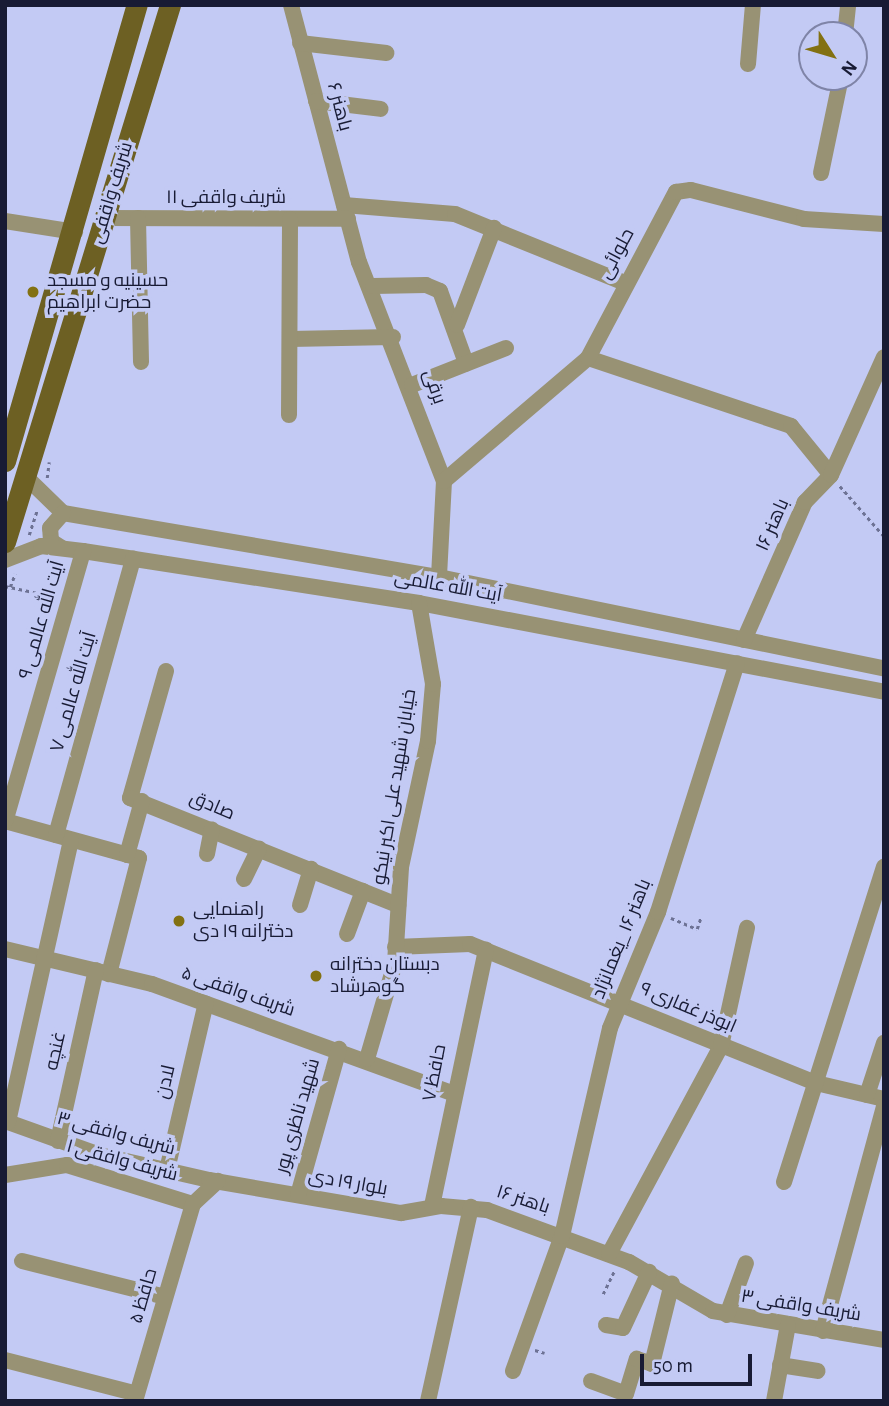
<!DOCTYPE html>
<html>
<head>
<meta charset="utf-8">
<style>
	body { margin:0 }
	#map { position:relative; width:889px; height:1406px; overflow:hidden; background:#c3caf4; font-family:"Alegreya Sans",Cairo,sans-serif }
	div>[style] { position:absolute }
	.path>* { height:2.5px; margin-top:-1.25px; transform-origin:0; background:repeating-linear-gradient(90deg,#6d7294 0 3.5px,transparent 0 7px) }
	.minor>* { height:16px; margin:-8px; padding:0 8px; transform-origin:8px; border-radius:8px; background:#989274 }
	.major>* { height:21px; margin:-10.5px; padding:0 10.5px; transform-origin:10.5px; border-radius:10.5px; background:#6d6023 }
	.dots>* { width:19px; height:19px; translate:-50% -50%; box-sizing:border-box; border:4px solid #c3caf4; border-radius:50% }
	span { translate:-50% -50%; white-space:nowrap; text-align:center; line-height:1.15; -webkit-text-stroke:7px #c3caf4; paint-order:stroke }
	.street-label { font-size:19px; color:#181b34 }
	.poi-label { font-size:19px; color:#181b34 }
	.left { translate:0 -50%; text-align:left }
	.frame { position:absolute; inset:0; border:7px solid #181b34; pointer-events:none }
	.north { position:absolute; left:798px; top:21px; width:70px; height:70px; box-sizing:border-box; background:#c3caf4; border:2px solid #7f84a7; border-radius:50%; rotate:127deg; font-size:19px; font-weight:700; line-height:28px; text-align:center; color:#181b34 }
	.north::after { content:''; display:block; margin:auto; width:24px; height:32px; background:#837112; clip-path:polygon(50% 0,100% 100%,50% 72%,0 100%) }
	.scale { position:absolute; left:640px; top:1354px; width:112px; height:32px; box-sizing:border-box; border:4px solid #181b34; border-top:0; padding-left:9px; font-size:21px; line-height:24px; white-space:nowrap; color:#181b34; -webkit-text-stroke:5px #c3caf4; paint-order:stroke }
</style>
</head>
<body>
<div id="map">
	<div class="path">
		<div style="left:47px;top:478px;width:16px;rotate:-83deg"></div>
		<div style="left:840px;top:486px;width:67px;rotate:48.7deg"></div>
		<div style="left:29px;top:535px;width:25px;rotate:-72deg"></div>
		<div style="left:5px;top:586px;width:48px;rotate:12deg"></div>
		<div style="left:10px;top:587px;width:14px;rotate:-69deg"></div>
		<div style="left:671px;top:918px;width:28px;rotate:23deg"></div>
		<div style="left:697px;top:929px;width:13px;rotate:-72deg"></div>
		<div style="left:603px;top:1294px;width:25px;rotate:-64deg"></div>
		<div style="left:535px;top:1350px;width:10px;rotate:17deg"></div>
	</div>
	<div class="minor">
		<div style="left:291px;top:5px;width:266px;rotate:75.2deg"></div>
		<div style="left:359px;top:262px;width:235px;rotate:68.8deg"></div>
		<div style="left:444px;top:481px;width:96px;rotate:93deg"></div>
		<div style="left:845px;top:35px;width:30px;rotate:-84deg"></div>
		<div style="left:300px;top:43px;width:87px;rotate:6.6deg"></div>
		<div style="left:748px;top:64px;width:59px;rotate:-85.2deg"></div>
		<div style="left:316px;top:101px;width:65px;rotate:7deg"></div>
		<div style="left:821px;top:173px;width:98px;rotate:-78.2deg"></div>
		<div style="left:344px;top:205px;width:111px;rotate:4.6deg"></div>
		<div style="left:455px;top:214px;width:183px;rotate:22.1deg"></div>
		<div style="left:104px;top:218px;width:244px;rotate:0.2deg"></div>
		<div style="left:138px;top:218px;width:144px;rotate:88.8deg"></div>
		<div style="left:5px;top:221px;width:71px;rotate:8.9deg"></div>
		<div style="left:373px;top:286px;width:53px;rotate:-1.1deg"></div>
		<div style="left:426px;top:285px;width:15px;rotate:23deg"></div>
		<div style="left:440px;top:291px;width:77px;rotate:70.1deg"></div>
		<div style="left:457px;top:325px;width:104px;rotate:-69.1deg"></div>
		<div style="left:290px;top:339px;width:103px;rotate:-1.1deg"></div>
		<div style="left:588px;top:358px;width:214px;rotate:18.5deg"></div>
		<div style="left:791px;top:426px;width:63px;rotate:50.8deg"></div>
		<div style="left:412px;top:385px;width:101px;rotate:-21.5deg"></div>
		<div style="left:289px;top:415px;width:196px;rotate:-89.7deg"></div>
		<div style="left:25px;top:476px;width:53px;rotate:44.2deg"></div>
		<div style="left:63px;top:513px;width:381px;rotate:9.7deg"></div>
		<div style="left:439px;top:577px;width:454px;rotate:11.6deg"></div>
		<div style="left:444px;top:481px;width:189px;rotate:-40.5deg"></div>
		<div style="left:588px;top:358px;width:188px;rotate:-62.1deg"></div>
		<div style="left:676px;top:192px;width:15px;rotate:-8deg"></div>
		<div style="left:691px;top:190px;width:117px;rotate:14.4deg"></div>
		<div style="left:804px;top:219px;width:80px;rotate:3.6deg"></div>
		<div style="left:62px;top:548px;width:13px;rotate:-148deg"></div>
		<div style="left:51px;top:541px;width:13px;rotate:-94deg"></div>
		<div style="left:50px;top:528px;width:20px;rotate:-49deg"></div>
		<div style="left:5px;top:560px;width:39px;rotate:-21deg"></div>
		<div style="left:41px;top:546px;width:42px;rotate:6.8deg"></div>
		<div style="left:83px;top:551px;width:340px;rotate:8.8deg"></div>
		<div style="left:419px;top:603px;width:473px;rotate:10.8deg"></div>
		<div style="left:744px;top:640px;width:151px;rotate:-66.2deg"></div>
		<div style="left:805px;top:502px;width:37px;rotate:-46deg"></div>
		<div style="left:831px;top:475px;width:129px;rotate:-65.8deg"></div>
		<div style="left:166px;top:671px;width:132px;rotate:105.8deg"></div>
		<div style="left:130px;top:798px;width:289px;rotate:21.8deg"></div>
		<div style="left:5px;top:821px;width:139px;rotate:15.4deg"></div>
		<div style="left:139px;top:858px;width:120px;rotate:104.5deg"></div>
		<div style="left:5px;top:822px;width:282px;rotate:-73.9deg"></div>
		<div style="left:56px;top:835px;width:287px;rotate:-74.4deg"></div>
		<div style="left:207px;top:854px;width:25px;rotate:-79deg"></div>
		<div style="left:127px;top:855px;width:56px;rotate:-74.5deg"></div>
		<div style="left:244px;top:879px;width:34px;rotate:-64deg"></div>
		<div style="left:300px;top:905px;width:38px;rotate:-73deg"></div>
		<div style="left:347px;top:934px;width:46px;rotate:-69.6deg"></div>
		<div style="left:395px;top:947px;width:75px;rotate:-2.3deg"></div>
		<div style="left:470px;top:944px;width:373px;rotate:21.9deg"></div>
		<div style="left:816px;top:1083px;width:70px;rotate:13.2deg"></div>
		<div style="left:5px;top:949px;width:151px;rotate:13.4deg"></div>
		<div style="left:152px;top:984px;width:319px;rotate:20deg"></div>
		<div style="left:367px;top:1059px;width:100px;rotate:-73.7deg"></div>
		<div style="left:395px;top:963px;width:96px;rotate:-86.4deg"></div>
		<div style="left:401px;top:867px;width:129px;rotate:-77.9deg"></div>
		<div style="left:428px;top:741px;width:57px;rotate:-85deg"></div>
		<div style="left:433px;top:684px;width:82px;rotate:-99.8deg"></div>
		<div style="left:867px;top:1095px;width:55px;rotate:-71.9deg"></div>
		<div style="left:5px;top:1121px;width:101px;rotate:19.7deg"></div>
		<div style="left:100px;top:1155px;width:112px;rotate:12.9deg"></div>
		<div style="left:209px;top:1180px;width:195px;rotate:9.8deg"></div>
		<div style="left:401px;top:1213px;width:41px;rotate:-9.9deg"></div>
		<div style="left:441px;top:1206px;width:46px;rotate:5deg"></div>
		<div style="left:487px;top:1210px;width:151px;rotate:20.1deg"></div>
		<div style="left:629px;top:1262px;width:97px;rotate:30.3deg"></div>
		<div style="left:713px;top:1311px;width:173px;rotate:9.6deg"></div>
		<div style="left:8px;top:1122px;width:289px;rotate:-77.4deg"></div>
		<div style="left:58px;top:1141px;width:175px;rotate:-77.5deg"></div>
		<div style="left:167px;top:1170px;width:171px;rotate:-76.9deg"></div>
		<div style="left:5px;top:1175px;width:63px;rotate:-9.2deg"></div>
		<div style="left:67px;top:1165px;width:132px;rotate:17.2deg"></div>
		<div style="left:193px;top:1204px;width:34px;rotate:-43deg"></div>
		<div style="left:784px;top:1182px;width:331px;rotate:-72.4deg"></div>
		<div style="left:298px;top:1195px;width:152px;rotate:-74.3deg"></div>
		<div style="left:432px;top:1206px;width:262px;rotate:-78.1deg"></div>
		<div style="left:609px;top:1254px;width:236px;rotate:-61.7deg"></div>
		<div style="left:721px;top:1046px;width:121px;rotate:-77.6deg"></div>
		<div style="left:22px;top:1261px;width:147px;rotate:14.1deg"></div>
		<div style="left:727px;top:1315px;width:55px;rotate:-69.9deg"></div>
		<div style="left:606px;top:1325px;width:17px;rotate:10deg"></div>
		<div style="left:623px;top:1328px;width:62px;rotate:-65.1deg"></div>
		<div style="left:823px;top:1331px;width:233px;rotate:-74.8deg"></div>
		<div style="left:5px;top:1360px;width:136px;rotate:14.4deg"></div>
		<div style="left:780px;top:1365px;width:38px;rotate:9deg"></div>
		<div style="left:513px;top:1371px;width:144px;rotate:-70.1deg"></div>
		<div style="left:562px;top:1236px;width:213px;rotate:-77deg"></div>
		<div style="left:610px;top:1028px;width:126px;rotate:-67.5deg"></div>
		<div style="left:658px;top:912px;width:261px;rotate:-72.4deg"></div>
		<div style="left:591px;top:1381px;width:37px;rotate:20deg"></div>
		<div style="left:626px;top:1394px;width:37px;rotate:-73deg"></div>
		<div style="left:637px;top:1359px;width:16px;rotate:18deg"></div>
		<div style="left:652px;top:1364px;width:83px;rotate:-76.1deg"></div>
		<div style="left:135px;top:1401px;width:205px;rotate:-73.6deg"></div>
		<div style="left:428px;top:1401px;width:199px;rotate:-77.5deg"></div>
		<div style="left:774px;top:1401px;width:77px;rotate:-79.6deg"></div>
	</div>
	<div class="major">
		<div style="left:5px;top:461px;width:475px;rotate:-73.9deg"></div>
		<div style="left:5px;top:542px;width:562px;rotate:-72.92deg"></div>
	</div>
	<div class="dots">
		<div style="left:33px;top:292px;background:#837112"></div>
		<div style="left:179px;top:921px;background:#837112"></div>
		<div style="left:316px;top:976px;background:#837112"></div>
	</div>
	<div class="street-label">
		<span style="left:339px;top:107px;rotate:75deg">باهنر ۶</span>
		<span style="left:112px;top:193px;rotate:-73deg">شریف واقفی</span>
		<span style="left:226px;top:198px">شریف واقفی ۱۱</span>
		<span style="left:617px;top:254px;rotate:-62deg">حلوائی</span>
		<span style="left:434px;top:387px;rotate:71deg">برقی</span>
		<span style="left:773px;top:525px;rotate:-66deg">باهنر ۱۶</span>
		<span style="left:448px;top:587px;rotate:10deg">آیت الله عالمی</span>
		<span style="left:42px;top:620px;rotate:-74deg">آیت الله عالمی ۹</span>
		<span style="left:74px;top:692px;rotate:-74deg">آیت الله عالمی ۷</span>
		<span style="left:395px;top:787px;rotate:-81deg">خیابان شهید علی اکبر نیکو</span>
		<span style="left:212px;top:806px;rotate:23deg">صادق</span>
		<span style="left:622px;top:939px;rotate:-68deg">باهنر ۱۶ _یغمانژاد</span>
		<span style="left:238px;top:992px;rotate:19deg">شریف واقفی ۵</span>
		<span style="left:688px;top:1008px;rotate:23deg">ابوذر غفاری ۹</span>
		<span style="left:56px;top:1051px;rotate:-77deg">غنچه</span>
		<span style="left:435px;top:1073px;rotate:-79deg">حافظ ۷</span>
		<span style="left:166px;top:1082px;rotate:-77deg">لادن</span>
		<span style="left:298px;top:1116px;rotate:-74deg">شهید ناظری پور</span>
		<span style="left:116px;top:1134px;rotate:15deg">شریف وافقی ۳</span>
		<span style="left:122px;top:1161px;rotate:15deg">شریف وافقی ۱</span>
		<span style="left:348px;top:1183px;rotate:10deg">بلوار ۱۹ دی</span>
		<span style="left:523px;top:1200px;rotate:18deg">باهنر ۱۶</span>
		<span style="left:144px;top:1296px;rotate:-74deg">حافظ ۵</span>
		<span style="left:801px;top:1306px;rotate:9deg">شریف واقفی ۳</span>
	</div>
	<div class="poi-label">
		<span class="left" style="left:47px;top:292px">حسینیه و مسجد<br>حضرت ابراهیم</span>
		<span class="left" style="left:193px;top:921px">راهنمایی<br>دخترانه ۱۹ دی</span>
		<span class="left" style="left:330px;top:976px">دبستان دخترانه<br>گوهرشاد</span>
	</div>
	<div class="frame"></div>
	<div class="north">N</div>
	<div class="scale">50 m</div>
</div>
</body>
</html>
